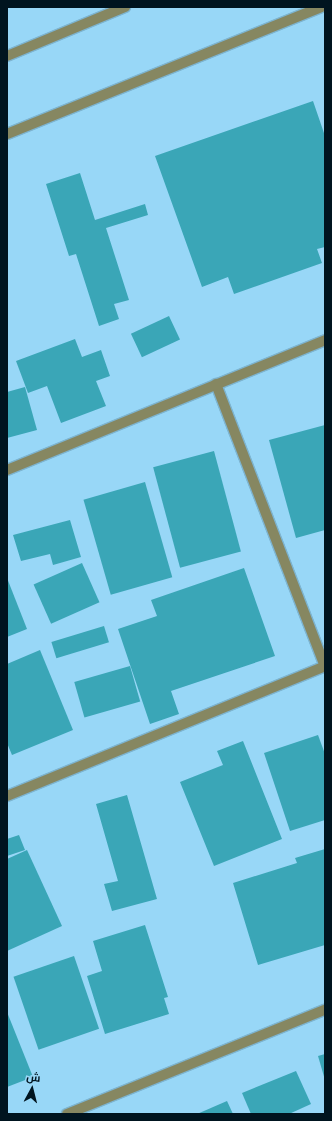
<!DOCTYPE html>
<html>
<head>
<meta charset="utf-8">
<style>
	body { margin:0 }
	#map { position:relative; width:332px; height:1121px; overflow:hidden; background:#98d7f7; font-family:"Open Sans",Cairo,sans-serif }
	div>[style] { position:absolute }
	.building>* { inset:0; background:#3aa6b7; transform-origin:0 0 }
	.roads { filter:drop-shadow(1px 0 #7db4d0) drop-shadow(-1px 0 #7db4d0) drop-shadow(0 1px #7db4d0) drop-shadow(0 -1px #7db4d0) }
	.minor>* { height:10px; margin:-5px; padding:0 5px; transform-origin:5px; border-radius:5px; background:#868761 }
	.tertiary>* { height:10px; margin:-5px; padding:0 5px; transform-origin:5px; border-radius:5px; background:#868761 }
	span { translate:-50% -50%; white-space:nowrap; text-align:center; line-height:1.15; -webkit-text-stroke:3px #98d7f7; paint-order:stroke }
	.frame { position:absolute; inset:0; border:8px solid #00141f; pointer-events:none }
	.north { position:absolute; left:12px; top:1069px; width:40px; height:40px; -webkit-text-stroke:3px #98d7f7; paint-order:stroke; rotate:7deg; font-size:11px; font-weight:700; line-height:16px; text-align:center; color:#00141f }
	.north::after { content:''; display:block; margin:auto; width:14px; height:18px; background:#00141f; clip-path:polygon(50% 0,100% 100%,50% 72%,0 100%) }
</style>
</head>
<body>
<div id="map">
	<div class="building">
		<div style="clip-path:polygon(313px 101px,325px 136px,325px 247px,317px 249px,322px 263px,234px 294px,228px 277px,202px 287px,155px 156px)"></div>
		<div style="clip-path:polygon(80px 173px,95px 220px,145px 204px,148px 215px,106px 228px,129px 300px,114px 304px,119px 319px,99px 326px,76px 254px,69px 256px,46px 184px)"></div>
		<div style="left:169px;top:316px;width:26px;height:42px;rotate:65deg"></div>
		<div style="clip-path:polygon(75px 339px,82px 357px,101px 350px,110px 376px,96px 381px,106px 406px,61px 423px,47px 386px,28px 393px,16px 361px)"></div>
		<div style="clip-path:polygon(25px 387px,37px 430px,7px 438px,7px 392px)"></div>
		<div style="clip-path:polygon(325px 425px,325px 530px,296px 538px,269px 440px)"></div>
		<div style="left:214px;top:451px;width:104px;height:63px;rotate:75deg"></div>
		<div style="left:145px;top:482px;width:99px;height:64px;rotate:74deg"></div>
		<div style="clip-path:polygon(70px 520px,81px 557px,53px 565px,50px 554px,21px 561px,13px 535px)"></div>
		<div style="left:82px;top:563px;width:43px;height:53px;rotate:66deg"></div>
		<div style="clip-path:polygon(244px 568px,275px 656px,171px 691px,179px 714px,150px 724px,118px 629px,157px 616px,151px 600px)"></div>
		<div style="clip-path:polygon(7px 578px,27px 629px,7px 637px)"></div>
		<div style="left:104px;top:626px;width:17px;height:55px;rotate:73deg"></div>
		<div style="clip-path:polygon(40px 650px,73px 730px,12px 755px,7px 743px,7px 664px)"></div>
		<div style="left:130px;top:666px;width:37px;height:58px;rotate:74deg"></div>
		<div style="clip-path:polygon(318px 735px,325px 754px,325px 820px,290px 831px,264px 753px)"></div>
		<div style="clip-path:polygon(243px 741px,282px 839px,214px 866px,180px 782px,223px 765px,217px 751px)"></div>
		<div style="clip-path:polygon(127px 795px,157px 899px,112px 911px,104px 884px,118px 881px,96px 804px)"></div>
		<div style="clip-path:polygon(19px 835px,25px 850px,7px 856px,7px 839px)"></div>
		<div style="clip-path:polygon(325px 849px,325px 945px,258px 965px,233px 883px,297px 863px,295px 858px)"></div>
		<div style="clip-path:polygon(27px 850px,62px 926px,7px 951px,7px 859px)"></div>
		<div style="clip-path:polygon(145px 925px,168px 997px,164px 998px,169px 1014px,105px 1034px,87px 976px,102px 971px,93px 941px)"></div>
		<div style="left:74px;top:956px;width:77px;height:64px;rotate:71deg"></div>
		<div style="clip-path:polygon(7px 1012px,33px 1077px,7px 1087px)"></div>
		<div style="clip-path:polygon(325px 1054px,325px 1080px,318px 1056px)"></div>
		<div style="clip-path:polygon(296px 1071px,311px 1104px,289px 1114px,251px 1114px,242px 1093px)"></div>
		<div style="clip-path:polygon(227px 1101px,233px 1114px,197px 1114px)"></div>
	</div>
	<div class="roads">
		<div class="minor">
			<div style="left:216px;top:384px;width:303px;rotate:68.9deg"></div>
			<div style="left:7px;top:470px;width:344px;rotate:-22.2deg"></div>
			<div style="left:7px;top:796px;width:344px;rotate:-22.2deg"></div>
			<div style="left:67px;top:1114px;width:278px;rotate:-22deg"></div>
		</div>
		<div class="tertiary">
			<div style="left:7px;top:56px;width:128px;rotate:-22.6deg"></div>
			<div style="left:7px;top:134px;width:339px;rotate:-22deg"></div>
		</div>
	</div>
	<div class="frame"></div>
	<div class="north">ش</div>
</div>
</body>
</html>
